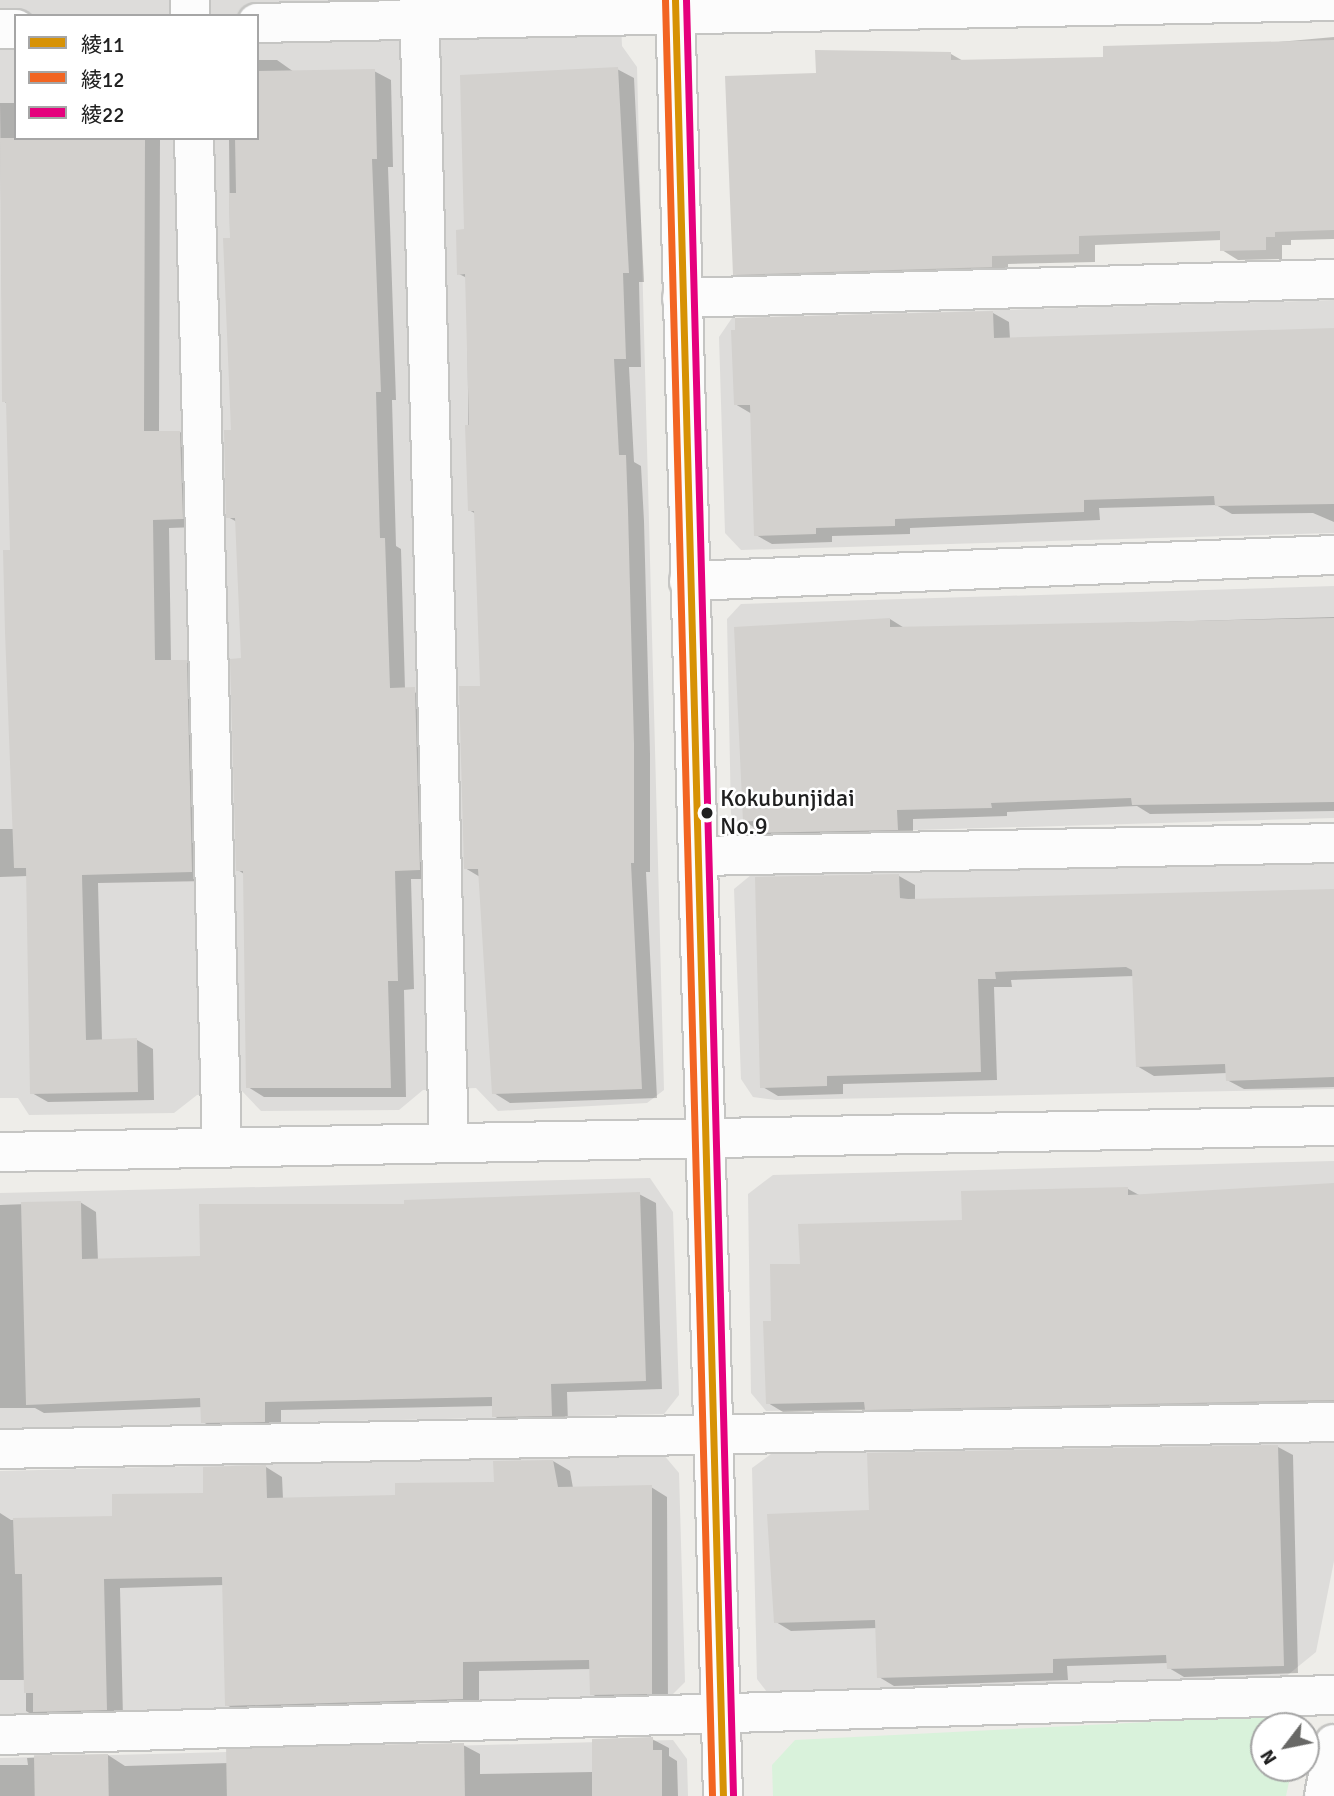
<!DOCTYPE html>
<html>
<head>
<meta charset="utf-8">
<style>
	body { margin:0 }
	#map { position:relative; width:1334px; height:1796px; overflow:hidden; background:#eeede9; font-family:Signika,"Noto Sans JP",sans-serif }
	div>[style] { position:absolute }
	.residential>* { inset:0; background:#dddcda }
	.park>* { inset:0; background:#d9f2db }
	.shadow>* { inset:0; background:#0003 }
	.building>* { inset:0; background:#d3d1ce; transform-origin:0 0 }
	.roads { filter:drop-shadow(2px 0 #c5c5c3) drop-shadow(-2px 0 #c5c5c3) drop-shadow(0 2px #c5c5c3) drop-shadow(0 -2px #c5c5c3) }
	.minor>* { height:38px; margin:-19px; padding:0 19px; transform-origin:19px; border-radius:19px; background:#fcfcfc }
	.bus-1>* { height:7px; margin:-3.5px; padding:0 3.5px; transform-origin:3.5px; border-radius:3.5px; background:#d79205 }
	.bus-2>* { height:7px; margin:-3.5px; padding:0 3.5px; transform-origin:3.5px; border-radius:3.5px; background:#f26522 }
	.bus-3>* { height:7px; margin:-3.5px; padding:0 3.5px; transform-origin:3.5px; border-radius:3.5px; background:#e5007d }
	.dots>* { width:19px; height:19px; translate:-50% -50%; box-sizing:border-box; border:4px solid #fff; border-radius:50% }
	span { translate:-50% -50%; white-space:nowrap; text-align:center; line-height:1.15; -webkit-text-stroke:5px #fff; paint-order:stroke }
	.bus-label { font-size:24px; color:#202020 }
	.left { translate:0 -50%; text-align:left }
	.legend { position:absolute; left:14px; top:14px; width:245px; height:126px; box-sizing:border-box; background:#fff; border:2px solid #a6a6a6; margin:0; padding:9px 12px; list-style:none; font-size:21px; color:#202020 }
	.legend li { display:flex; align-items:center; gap:14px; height:35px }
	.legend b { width:35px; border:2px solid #a6a6a6 }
	.north { position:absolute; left:1250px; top:1712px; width:70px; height:70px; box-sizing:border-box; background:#fff; border:2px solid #a6a6a6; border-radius:50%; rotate:238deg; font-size:19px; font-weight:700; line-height:28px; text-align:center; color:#202020 }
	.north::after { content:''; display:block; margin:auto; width:24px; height:32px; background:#686866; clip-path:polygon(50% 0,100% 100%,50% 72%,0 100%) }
</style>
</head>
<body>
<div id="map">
	<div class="residential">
		<div style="clip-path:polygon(evenodd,0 0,620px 0,622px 46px,637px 67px,664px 1090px,647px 1103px,498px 1111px,476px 1088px,423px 1090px,399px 1110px,261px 1111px,242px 1091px,197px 1095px,174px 1113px,29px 1115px,18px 1098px,0 1098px,0 0,16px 16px,257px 16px,257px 138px,16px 138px,16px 16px)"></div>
		<div style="clip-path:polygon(1334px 300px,1334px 533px,741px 550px,725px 533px,719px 337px,732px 318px)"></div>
		<div style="clip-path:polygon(1334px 586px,1334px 818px,745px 835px,731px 814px,727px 619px,741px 604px)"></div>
		<div style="clip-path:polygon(1334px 859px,1334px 1089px,776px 1100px,753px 1097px,741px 1079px,734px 889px,751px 875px)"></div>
		<div style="clip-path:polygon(1334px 1161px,1334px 1400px,766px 1411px,751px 1393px,748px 1194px,773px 1175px)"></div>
		<div style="clip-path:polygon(650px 1178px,673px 1212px,679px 1395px,664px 1414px,0 1429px,0 1193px)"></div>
		<div style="clip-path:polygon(1334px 1438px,1334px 1561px,1316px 1652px,1284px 1678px,770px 1696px,757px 1679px,752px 1468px,771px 1454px)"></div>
		<div style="clip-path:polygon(663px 1454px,679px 1473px,685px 1682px,668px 1699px,0 1717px,0 1471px)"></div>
		<div style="clip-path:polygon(673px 1740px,687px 1759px,688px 1796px,0 1796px,0 1758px)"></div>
	</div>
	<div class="park">
		<div style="clip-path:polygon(1286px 1715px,1293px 1726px,1264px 1726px,1264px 1768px,1292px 1768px,1286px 1796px,773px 1796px,772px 1765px,795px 1740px)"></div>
	</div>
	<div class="shadow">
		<div style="clip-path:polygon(1334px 37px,1334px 239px,1291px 240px,1291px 245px,1282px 245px,1282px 259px,1238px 260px,1222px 250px,1222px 240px,1095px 245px,1095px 262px,1008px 264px,1008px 276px,751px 283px,735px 274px,818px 74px,951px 54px,965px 62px,1105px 58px)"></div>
		<div style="clip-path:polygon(257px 60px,277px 60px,294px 72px,374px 71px,391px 80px,393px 167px,388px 167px,396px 400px,392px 400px,396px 546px,401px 549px,405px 689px,431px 698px,436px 879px,411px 879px,414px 989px,404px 990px,406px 1097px,264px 1097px,248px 1087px,244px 874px,238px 870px,243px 660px,237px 522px,228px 517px,232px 432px,229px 138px,257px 138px)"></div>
		<div style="clip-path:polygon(617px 69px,634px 78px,644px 282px,639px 282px,641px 367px,629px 367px,634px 462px,641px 466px,644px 521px,650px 754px,650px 872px,646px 872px,657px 1098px,510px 1103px,494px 1093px,480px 877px,465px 868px,481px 688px,476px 514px,469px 510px,467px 278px,459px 274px,466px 231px)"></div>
		<div style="clip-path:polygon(0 103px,16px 103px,16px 138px,160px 138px,159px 433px,180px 432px,196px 442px,198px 527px,169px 528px,171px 662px,186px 661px,202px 671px,208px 881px,98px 883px,102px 1041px,137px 1040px,153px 1049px,154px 1100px,48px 1102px,32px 1093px,28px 876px,0 877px,0 829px,13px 829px,12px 551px,8px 404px,3px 401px)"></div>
		<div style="clip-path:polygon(993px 313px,1009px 322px,1010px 339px,1334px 330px,1334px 522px,1313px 513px,1232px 514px,1216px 505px,1099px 508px,1100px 520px,910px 528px,910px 534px,832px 536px,832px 542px,772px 544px,756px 535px,752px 414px,735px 404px)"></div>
		<div style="clip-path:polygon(1334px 617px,1334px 811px,1150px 814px,1137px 806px,1007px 812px,1007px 816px,913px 819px,913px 839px,772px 841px,745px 821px,890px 619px,906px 629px)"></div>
		<div style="clip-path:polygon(899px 876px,915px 885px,915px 900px,1334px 891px,1334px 1087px,1244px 1089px,1227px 1080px,1227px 1073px,1154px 1076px,1137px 1066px,1134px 976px,1011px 980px,1012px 987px,994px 987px,997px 1080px,843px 1084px,843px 1094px,778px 1096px,761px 1086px)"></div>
		<div style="clip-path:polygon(1334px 1185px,1334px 1402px,882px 1418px,870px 1410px,783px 1412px,768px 1403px,773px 1323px,801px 1266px,964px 1221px,1128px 1189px,1141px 1196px)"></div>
		<div style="clip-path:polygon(639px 1194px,656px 1203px,662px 1389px,567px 1392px,568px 1424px,510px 1426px,494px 1416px,494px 1406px,281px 1410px,281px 1430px,219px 1431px,203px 1422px,203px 1407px,44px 1413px,35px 1408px,0 1408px,0 1205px,80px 1202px,96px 1212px,98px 1261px,202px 1258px,406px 1206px)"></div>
		<div style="clip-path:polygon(1278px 1447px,1293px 1455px,1298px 1673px,1184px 1677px,1169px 1668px,1168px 1663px,1067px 1666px,1068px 1680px,894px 1686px,879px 1677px,877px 1628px,791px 1631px,776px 1622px,768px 1515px,871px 1512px)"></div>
		<div style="clip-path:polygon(553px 1461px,570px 1471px,573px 1488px,651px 1487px,667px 1497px,668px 1702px,608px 1704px,592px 1694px,591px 1669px,479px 1671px,479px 1708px,243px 1715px,227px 1705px,224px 1585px,120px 1588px,123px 1718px,43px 1721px,26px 1711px,26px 1680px,0 1680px,0 1513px,11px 1520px,114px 1517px,205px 1494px,266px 1467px,282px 1477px,283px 1499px,397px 1496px,495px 1484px)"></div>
		<div style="clip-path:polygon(652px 1739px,669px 1748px,669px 1756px,677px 1761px,678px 1796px,0 1796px,0 1765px,28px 1765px,27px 1758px,108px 1755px,125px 1766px,229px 1763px,463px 1745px,480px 1754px,480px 1774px,593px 1772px)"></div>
	</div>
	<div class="building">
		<div style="clip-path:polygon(1334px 40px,1334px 230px,1275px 232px,1275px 237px,1266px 237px,1266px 250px,1220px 251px,1220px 231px,1079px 236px,1079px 254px,992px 256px,992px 267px,733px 275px,725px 76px,816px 73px,815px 50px,951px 52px,951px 60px,1103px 57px,1103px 46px)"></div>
		<div style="clip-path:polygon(618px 67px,629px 273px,623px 273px,626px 359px,614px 359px,619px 455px,626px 455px,628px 510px,634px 744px,634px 863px,631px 863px,642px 1089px,492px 1094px,478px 869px,464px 869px,459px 686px,480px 686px,474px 511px,468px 511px,465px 425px,469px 425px,465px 274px,457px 275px,456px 230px,464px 229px,460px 75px)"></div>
		<div style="clip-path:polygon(375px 69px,377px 159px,372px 159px,381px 392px,376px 392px,380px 538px,385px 538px,390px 688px,415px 687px,420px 870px,395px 871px,398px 981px,388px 981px,391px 1088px,246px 1088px,243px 871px,236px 871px,230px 659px,241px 658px,235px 518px,226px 518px,224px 430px,231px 430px,223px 238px,230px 238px,229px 193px,236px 193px,235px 138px,257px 138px,257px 71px)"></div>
		<div style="clip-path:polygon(0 138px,145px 138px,144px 431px,180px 431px,183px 519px,153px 520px,155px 660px,187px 660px,192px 872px,82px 875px,86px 1040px,137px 1038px,138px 1092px,30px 1094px,26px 868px,14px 868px,5px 632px,3px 550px,10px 550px,6px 402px,2px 402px)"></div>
		<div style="clip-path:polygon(993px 311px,994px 338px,1334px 328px,1334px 504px,1215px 506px,1214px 496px,1084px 500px,1084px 512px,895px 519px,895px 526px,816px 528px,816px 534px,754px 536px,750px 405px,734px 405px,731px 330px,735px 330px,735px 318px)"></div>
		<div style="clip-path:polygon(890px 618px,890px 627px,1334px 618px,1334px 802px,1132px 805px,1131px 798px,991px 803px,992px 808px,897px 810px,898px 830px,754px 833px,753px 821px,743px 822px,734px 627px)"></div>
		<div style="clip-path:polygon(899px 874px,900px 898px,908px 899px,1334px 889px,1334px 1077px,1226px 1081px,1225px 1064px,1136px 1067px,1132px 970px,1126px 967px,995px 972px,996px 979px,978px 979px,981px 1072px,827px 1076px,827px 1086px,760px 1088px,755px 877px)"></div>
		<div style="clip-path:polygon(1334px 1183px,1334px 1400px,865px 1410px,864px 1402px,766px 1404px,763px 1321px,771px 1321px,770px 1264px,800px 1264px,798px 1224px,962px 1220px,961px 1191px,1128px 1187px,1128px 1195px)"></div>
		<div style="clip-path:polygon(640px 1192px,646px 1381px,551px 1384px,552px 1416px,492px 1417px,492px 1397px,265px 1402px,265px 1422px,201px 1423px,200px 1398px,26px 1405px,21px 1202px,81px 1201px,82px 1259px,200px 1256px,199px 1204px,404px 1204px,404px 1200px)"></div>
		<div style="clip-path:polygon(1278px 1445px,1284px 1666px,1167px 1669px,1166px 1655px,1053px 1659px,1053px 1673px,877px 1678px,875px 1620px,774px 1623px,767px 1514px,869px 1510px,867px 1453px)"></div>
		<div style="clip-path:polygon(553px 1460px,558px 1487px,652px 1485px,652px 1694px,590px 1695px,589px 1660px,463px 1662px,463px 1699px,225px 1706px,222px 1577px,104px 1579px,107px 1710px,33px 1712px,33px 1693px,24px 1693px,22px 1574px,15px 1574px,13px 1518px,112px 1516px,112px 1494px,203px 1493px,203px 1467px,266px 1465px,267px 1498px,395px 1495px,395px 1483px,494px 1482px,493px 1461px)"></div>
		<div style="clip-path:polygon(653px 1737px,653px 1750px,662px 1750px,662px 1796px,592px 1796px,592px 1739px)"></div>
		<div style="left:464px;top:1743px;width:53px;height:238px;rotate:89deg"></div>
		<div style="left:108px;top:1754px;width:42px;height:74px;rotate:89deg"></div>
	</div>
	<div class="roads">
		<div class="minor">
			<div style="left:190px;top:0;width:16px;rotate:90deg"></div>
			<div style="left:419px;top:0;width:1142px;rotate:88.5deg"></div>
			<div style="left:675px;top:0;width:1797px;rotate:88.47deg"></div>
			<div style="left:257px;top:23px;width:1077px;rotate:-1.17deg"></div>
			<div style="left:0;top:29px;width:16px"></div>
			<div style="left:194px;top:138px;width:1009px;rotate:88.41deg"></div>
			<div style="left:682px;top:298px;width:652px;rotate:-1.67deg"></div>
			<div style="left:689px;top:581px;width:646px;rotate:-2.31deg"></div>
			<div style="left:700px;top:856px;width:634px;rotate:-1.17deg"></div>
			<div style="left:0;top:1152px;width:1334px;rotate:-1.12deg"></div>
			<div style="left:0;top:1449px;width:1334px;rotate:-1.16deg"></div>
			<div style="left:0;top:1735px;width:1335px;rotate:-1.72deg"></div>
			<div style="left:1324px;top:1796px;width:53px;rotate:-79.1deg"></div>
		</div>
	</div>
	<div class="bus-1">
		<div style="left:675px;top:0;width:1797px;rotate:88.47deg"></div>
	</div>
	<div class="bus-2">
		<div style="left:665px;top:0;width:1797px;rotate:88.5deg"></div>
	</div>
	<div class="bus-3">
		<div style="left:686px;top:0;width:1797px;rotate:88.5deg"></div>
	</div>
	<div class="dots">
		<div style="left:707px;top:813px;background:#202020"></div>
	</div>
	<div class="bus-label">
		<span class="left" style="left:720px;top:813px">Kokubunjidai<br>No.9</span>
	</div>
	<ul class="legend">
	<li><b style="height:9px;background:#d79205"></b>綾11</li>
	<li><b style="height:9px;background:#f26522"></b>綾12</li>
	<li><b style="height:9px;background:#e5007d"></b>綾22</li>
	</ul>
	<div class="north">N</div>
</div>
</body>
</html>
